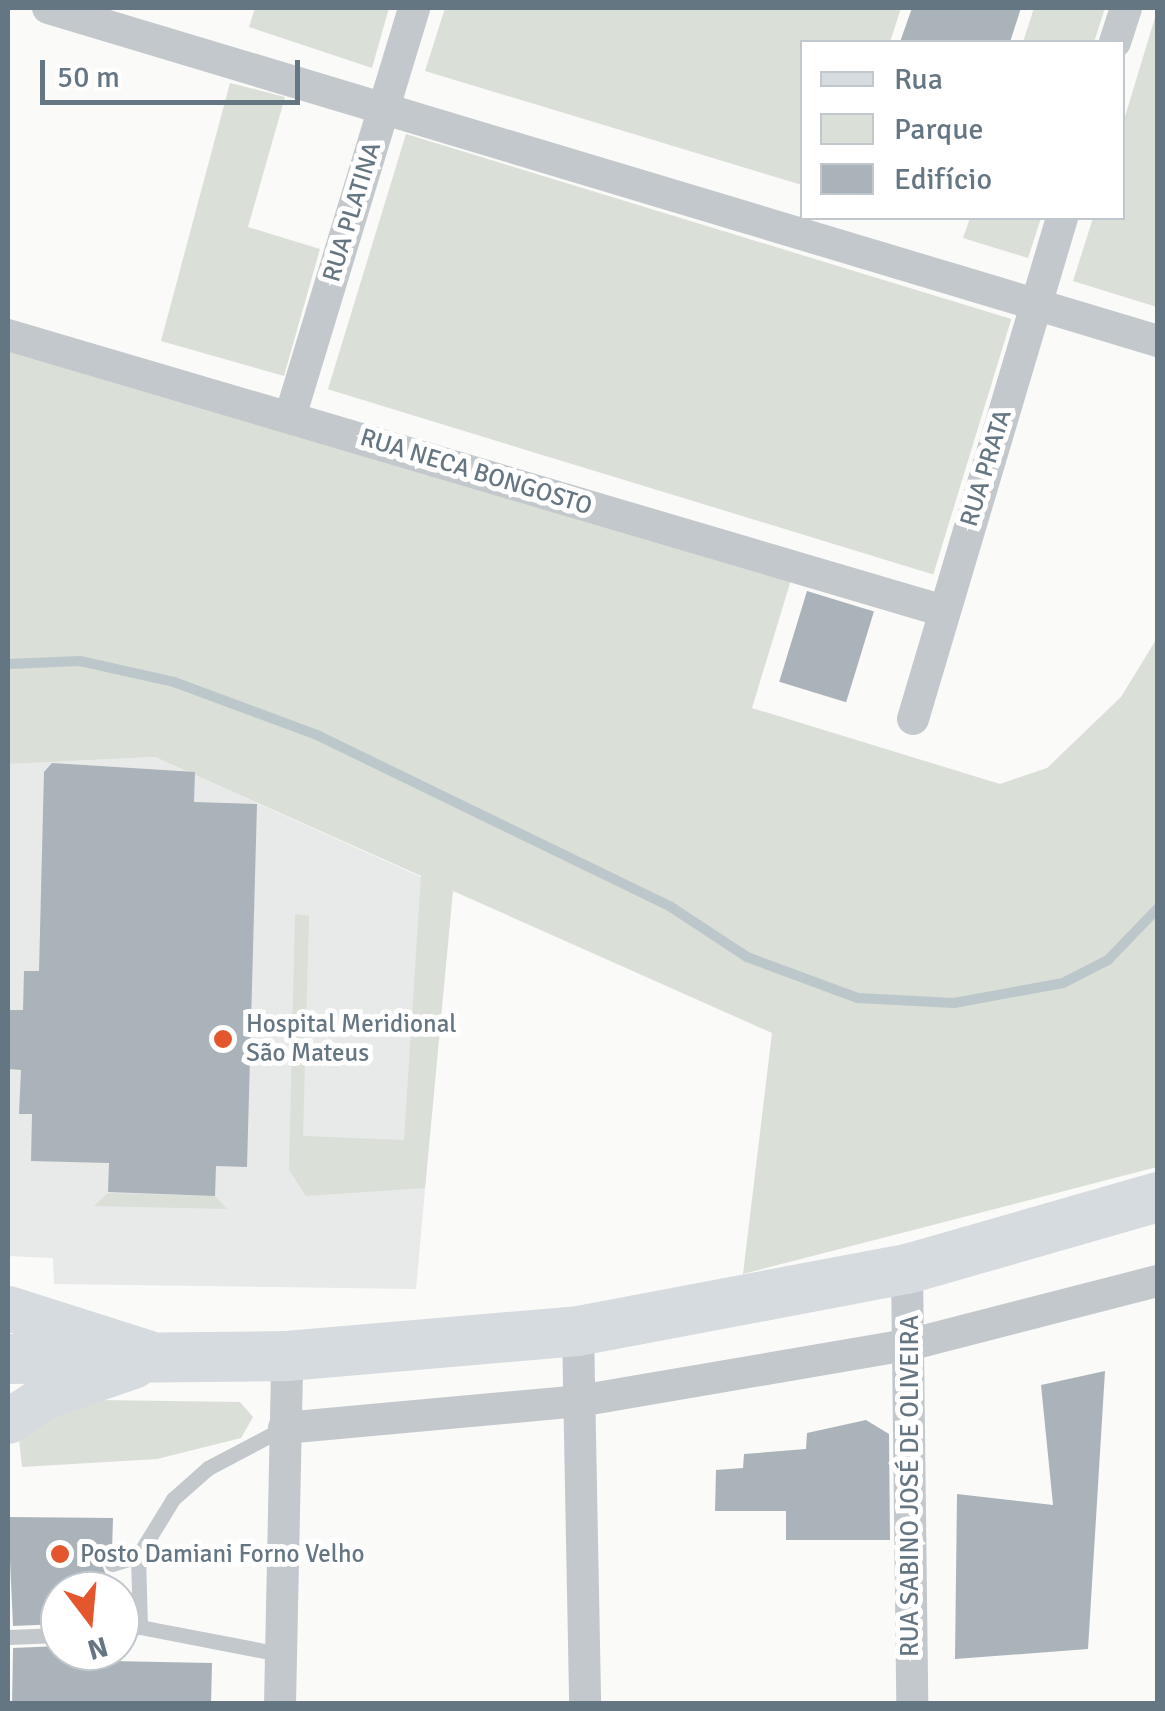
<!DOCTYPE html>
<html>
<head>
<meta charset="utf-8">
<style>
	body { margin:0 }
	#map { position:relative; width:1165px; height:1711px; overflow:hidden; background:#fafaf8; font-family:Signika,sans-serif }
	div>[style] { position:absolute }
	.built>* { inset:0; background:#e8e9e9 }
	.green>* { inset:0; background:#dadfd7; transform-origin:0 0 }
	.stream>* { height:10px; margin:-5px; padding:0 5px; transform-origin:5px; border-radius:5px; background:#bbc7cb }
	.building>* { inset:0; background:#aab3b9; transform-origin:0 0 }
	.service>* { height:15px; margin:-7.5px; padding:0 7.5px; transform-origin:7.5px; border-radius:7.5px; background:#c3c8cc }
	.minor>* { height:32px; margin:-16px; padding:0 16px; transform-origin:16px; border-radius:16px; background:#c3c8cc }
	.secondary>* { height:45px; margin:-22.5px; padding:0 22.5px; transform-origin:22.5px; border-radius:22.5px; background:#d6dbdf }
	.primary>* { height:50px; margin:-25px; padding:0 25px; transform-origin:25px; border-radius:25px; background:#d6dbdf }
	.dots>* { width:28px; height:28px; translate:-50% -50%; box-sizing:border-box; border:5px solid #fff; border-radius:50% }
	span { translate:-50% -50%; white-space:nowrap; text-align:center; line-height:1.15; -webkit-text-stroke:10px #fff; paint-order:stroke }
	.street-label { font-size:25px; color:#657683 }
	.poi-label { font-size:25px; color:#657683 }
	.left { translate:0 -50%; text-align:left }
	.frame { position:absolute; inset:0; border:10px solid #657683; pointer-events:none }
	.legend { position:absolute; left:800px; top:40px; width:325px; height:180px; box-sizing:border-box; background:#fff; border:2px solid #c1c8cd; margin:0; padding:12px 18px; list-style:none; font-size:30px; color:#657683 }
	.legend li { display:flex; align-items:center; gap:20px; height:50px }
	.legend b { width:50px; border:2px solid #c1c8cd }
	.north { position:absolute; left:40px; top:1571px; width:100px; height:100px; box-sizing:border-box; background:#fff; border:2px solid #c1c8cd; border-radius:50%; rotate:164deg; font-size:28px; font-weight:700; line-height:40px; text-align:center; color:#657683 }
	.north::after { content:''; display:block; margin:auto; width:35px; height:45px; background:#e4572e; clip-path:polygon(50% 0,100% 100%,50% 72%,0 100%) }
	.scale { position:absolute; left:40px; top:60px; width:260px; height:45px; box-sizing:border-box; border:5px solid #657683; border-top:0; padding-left:12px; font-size:30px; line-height:35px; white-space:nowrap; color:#657683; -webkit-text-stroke:8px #fff; paint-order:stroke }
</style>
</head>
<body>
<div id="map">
	<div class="built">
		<div style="clip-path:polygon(155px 757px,452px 891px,416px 1289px,54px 1284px,53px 1258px,8px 1256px,8px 764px)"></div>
	</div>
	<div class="green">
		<div style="clip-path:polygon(255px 8px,389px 8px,372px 68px,249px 27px)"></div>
		<div style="clip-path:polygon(445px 8px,901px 8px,890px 42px,802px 42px,802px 185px,425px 71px)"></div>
		<div style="clip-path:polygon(1034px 8px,1105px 8px,1094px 42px,1023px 42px)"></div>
		<div style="clip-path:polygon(1157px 11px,1157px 307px,1073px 281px,1093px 218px,1122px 218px,1123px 123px)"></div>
		<div style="clip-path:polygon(230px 83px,285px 97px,248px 227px,320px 249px,284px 376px,161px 341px)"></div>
		<div style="left:406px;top:134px;width:633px;height:267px;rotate:17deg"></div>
		<div style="clip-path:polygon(970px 218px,1041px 218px,1028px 258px,963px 238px)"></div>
		<div style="clip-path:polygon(8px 346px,791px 580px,752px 708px,1000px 784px,1047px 768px,1121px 697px,1157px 638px,1157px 1167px,743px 1274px,772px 1033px,453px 891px,425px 1188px,306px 1196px,289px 1170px,295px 914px,309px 916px,303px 1136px,404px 1140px,421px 876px,155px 757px,8px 764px)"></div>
		<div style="clip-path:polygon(108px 1193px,215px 1196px,227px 1209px,94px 1206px)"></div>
		<div style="clip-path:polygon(98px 1400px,240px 1402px,253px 1417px,241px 1438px,157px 1459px,22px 1467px,19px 1439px,48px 1415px)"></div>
	</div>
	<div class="stream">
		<div style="left:8px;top:664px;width:72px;rotate:-2.4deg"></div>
		<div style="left:80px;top:661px;width:96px;rotate:12.6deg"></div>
		<div style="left:174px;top:682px;width:153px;rotate:20.3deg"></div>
		<div style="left:317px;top:735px;width:394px;rotate:25.9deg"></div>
		<div style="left:671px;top:907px;width:91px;rotate:33.3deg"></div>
		<div style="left:747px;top:957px;width:118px;rotate:20.3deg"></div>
		<div style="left:858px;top:998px;width:96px;rotate:3deg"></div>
		<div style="left:954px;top:1003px;width:111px;rotate:-10.4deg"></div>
		<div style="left:1063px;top:983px;width:51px;rotate:-27.1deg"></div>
		<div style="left:1108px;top:960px;width:72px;rotate:-46.1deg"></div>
	</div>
	<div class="building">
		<div style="clip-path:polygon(912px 8px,1021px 8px,1010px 42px,900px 42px)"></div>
		<div style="left:807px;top:591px;width:70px;height:95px;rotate:17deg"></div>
		<div style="clip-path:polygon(52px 763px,195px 772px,194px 802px,257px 804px,247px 1167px,216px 1166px,215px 1196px,108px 1192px,109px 1163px,31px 1161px,32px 1114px,19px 1114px,21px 1070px,8px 1069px,8px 1010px,23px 1010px,24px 971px,39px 971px,44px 772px)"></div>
		<div style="clip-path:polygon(1105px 1371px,1088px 1649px,955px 1659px,957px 1494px,1053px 1505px,1041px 1385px)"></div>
		<div style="clip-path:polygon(866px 1420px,889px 1434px,890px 1540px,786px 1540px,786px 1511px,715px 1511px,716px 1470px,743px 1468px,744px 1454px,806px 1449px,807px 1433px)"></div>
		<div style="clip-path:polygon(8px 1517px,113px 1518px,112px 1552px,101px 1562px,112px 1591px,60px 1591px,60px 1624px,13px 1626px)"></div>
		<div style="clip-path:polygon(60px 1646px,60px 1660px,212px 1663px,211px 1704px,12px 1704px,13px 1648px)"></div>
	</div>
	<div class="service">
		<div style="left:112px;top:1564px;width:27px;rotate:-17deg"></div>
		<div style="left:138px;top:1556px;width:67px;rotate:-58.4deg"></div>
		<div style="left:173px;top:1499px;width:47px;rotate:-41.5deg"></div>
		<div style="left:208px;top:1468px;width:86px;rotate:-27.8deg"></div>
		<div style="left:140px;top:1627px;width:143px;rotate:10.9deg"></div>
		<div style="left:120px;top:1630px;width:20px;rotate:-9deg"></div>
		<div style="left:140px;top:1627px;width:71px;rotate:-91.6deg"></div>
		<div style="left:8px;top:1637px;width:52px;rotate:-2.2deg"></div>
	</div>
	<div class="minor">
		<div style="left:48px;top:8px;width:1159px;rotate:16.7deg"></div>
		<div style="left:1115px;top:42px;width:36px;rotate:-72deg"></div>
		<div style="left:8px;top:335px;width:976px;rotate:16.43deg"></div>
		<div style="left:290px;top:417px;width:427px;rotate:-73.1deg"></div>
		<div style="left:913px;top:719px;width:523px;rotate:-73.44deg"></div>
		<div style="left:907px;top:1269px;width:435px;rotate:89.3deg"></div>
		<div style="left:578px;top:1331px;width:373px;rotate:88.9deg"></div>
		<div style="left:284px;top:1428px;width:296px;rotate:-5.2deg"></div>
		<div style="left:579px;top:1401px;width:338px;rotate:-9.7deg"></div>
		<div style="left:912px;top:1344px;width:254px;rotate:-14.4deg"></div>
		<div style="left:280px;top:1704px;width:348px;rotate:-88.8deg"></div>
	</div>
	<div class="secondary">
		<div style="left:8px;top:1308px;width:146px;rotate:17.6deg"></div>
		<div style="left:8px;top:1421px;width:45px;rotate:-33.3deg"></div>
		<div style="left:46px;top:1396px;width:92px;rotate:-19deg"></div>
	</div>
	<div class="primary">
		<div style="left:8px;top:1359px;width:279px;rotate:-0.6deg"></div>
		<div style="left:287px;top:1356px;width:292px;rotate:-4.9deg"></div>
		<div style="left:578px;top:1331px;width:335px;rotate:-10.7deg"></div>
		<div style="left:907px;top:1269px;width:261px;rotate:-16deg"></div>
	</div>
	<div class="dots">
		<div style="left:223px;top:1039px;background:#e4572e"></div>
		<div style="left:60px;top:1554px;background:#e4572e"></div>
	</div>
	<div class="street-label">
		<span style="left:352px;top:212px;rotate:-73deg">RUA PLATINA</span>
		<span style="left:986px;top:468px;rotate:-73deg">RUA PRATA</span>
		<span style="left:476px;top:472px;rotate:17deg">RUA NECA BONGOSTO</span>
		<span style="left:910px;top:1486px;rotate:-90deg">RUA SABINO JOSÉ DE OLIVEIRA</span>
	</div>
	<div class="poi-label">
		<span class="left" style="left:246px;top:1039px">Hospital Meridional<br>São Mateus</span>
		<span class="left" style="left:80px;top:1554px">Posto Damiani Forno Velho</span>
	</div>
	<div class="frame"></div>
	<ul class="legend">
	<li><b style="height:12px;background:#d6dbdf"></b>Rua</li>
	<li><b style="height:28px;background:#dadfd7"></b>Parque</li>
	<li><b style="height:28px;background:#aab3b9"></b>Edifício</li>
	</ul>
	<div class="north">N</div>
	<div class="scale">50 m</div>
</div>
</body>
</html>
